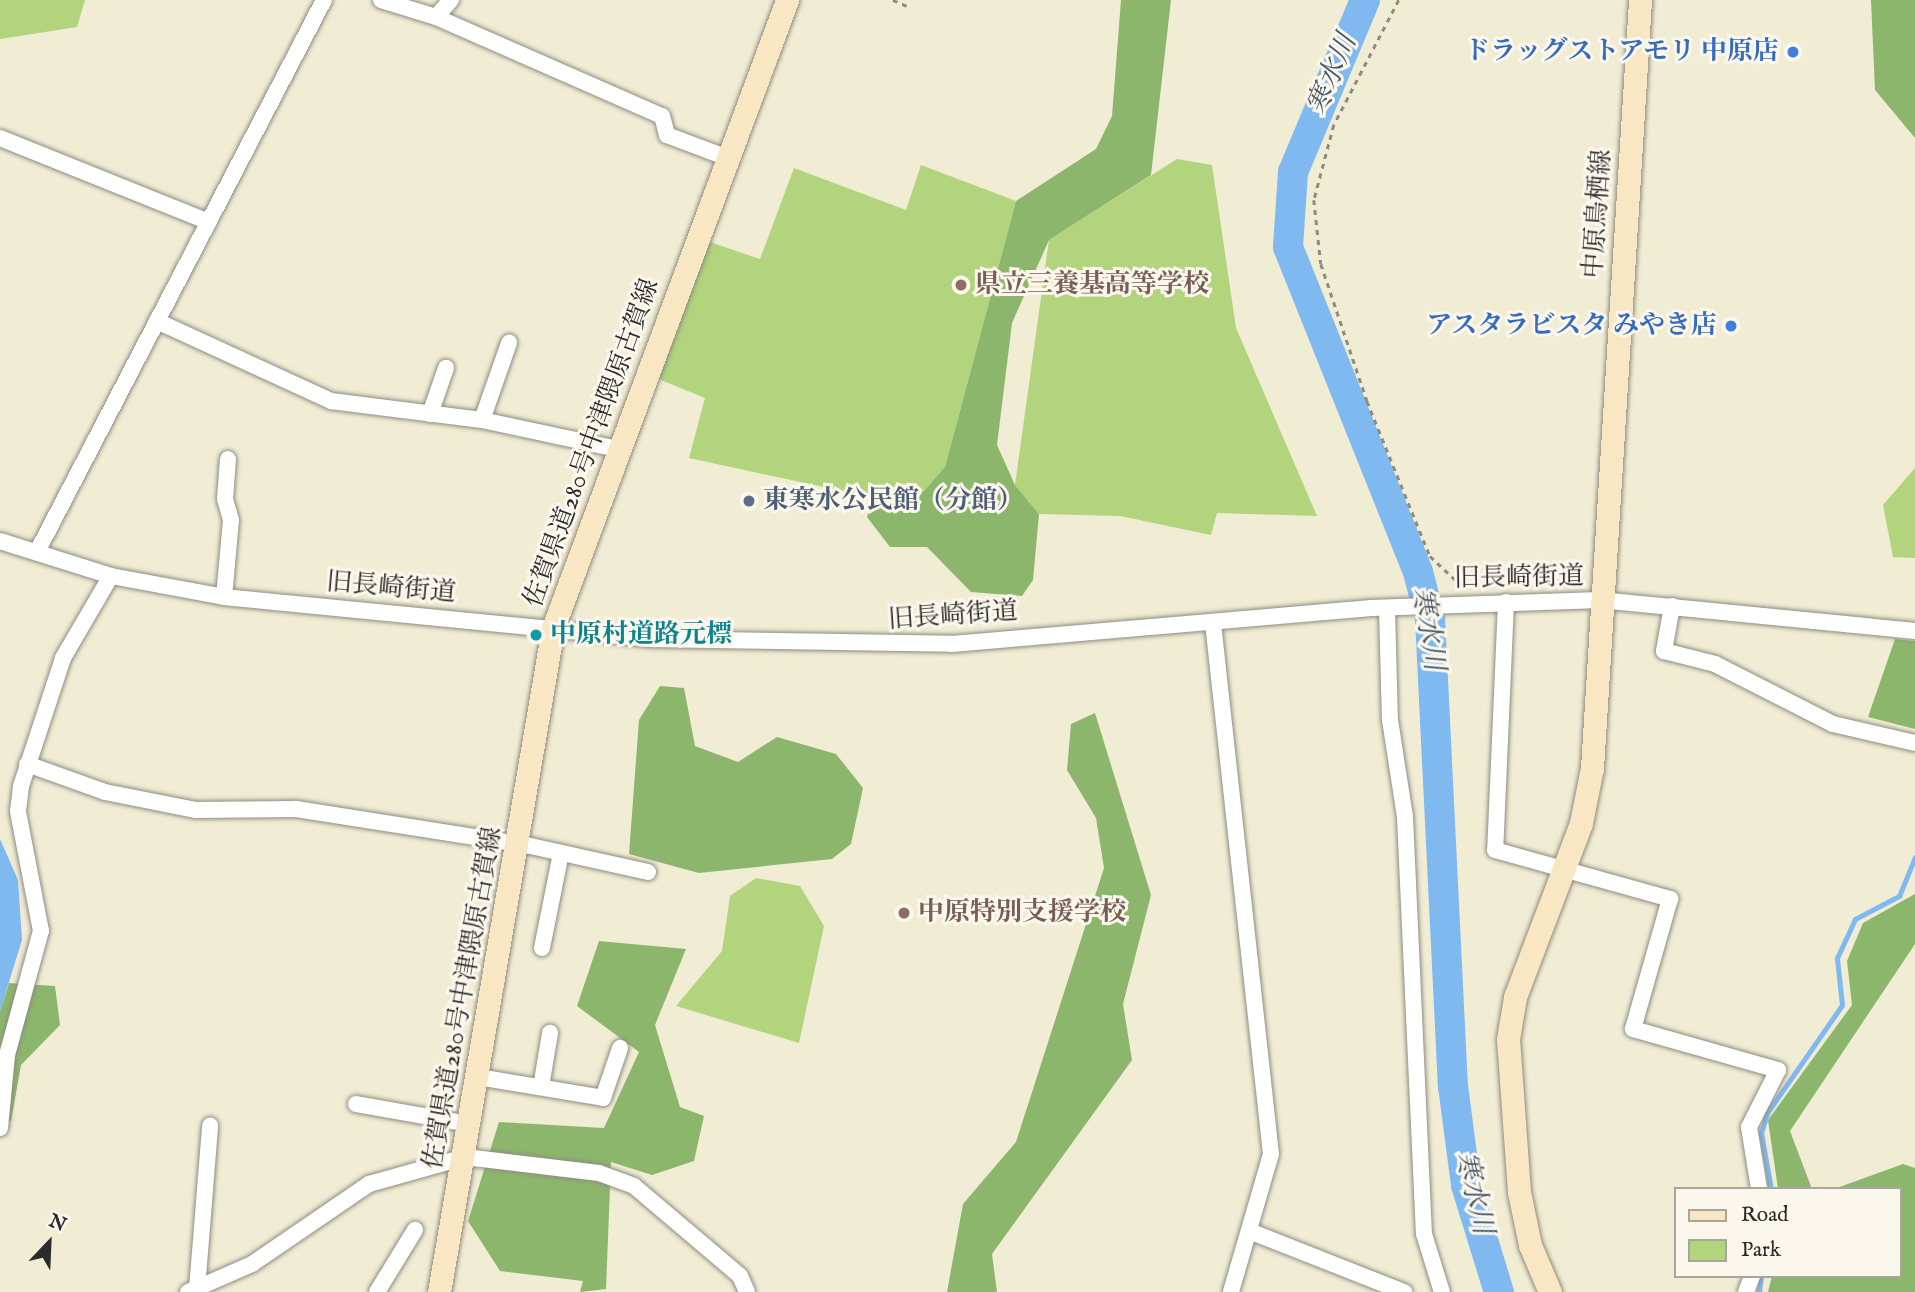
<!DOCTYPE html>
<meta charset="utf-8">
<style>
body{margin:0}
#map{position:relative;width:1915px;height:1292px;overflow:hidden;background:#f1ecd4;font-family:"IM FELL English","Noto Serif JP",serif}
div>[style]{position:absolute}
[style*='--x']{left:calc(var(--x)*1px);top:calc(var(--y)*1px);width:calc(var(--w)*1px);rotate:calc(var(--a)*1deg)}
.green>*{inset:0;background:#b1d47d}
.forest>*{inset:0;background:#8cb66c}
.water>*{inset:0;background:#7fb9f0}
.stream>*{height:5px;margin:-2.5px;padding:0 2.5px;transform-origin:2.5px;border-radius:2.5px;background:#7fb9f0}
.river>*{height:30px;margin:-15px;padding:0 15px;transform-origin:15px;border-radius:15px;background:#7fb9f0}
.path>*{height:2.5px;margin-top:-1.25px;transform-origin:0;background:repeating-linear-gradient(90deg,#8e8c80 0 5px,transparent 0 10px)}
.roads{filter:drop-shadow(0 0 2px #8e8c80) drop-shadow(0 0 2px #8e8c80)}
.street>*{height:16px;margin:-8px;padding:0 8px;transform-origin:8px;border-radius:8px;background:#fff}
.secondary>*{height:23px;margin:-11.5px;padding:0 11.5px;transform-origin:11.5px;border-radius:11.5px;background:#f9e7c3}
.dots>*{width:19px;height:19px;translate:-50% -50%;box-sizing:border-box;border:4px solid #fbf7ec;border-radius:50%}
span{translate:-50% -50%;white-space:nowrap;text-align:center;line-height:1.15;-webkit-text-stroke:6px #fbf7ec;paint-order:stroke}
.shop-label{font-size:26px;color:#366cbe;font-weight:700}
.right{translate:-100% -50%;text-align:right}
.street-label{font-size:26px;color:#2b2b2b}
.education-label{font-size:26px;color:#785e54;font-weight:700}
.left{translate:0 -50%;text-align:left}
.service-label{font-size:26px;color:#4e5e75;font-weight:700}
.culture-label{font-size:26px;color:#0d838f;font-weight:700}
.water-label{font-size:28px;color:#445666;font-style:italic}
.legend{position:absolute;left:1674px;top:1187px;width:228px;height:91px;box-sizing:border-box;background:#fbf7ec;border:2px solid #a8a59f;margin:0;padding:9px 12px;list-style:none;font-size:21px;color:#2b2b2b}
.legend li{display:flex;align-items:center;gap:14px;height:35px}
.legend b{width:35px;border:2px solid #a8a59f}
.north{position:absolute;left:14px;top:1208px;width:70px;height:70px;-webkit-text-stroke:5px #fbf7ec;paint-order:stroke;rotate:23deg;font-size:19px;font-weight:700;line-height:28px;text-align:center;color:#2b2b2b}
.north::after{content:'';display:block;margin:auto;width:24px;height:32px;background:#2b2b2b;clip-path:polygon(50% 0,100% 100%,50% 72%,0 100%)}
</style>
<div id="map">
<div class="green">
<div style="clip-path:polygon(0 0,85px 0,77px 27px,0 39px)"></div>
<div style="clip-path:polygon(1177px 159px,1212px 165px,1236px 328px,1317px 516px,1217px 513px,1211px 535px,1120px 516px,1039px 514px,1015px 485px,1049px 240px)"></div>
<div style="clip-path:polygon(921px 165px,1016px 201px,945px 467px,912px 506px,689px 458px,705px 398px,656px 378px,710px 242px,760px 259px,794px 168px,906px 210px)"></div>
<div style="clip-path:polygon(1915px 468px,1915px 558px,1893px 557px,1883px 505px)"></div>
<div style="clip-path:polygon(756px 878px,800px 886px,824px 926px,799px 1043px,676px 1006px,722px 951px,730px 896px)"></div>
</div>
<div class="forest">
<div style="clip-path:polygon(1121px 0,1171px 0,1151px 175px,1049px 240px,1012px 323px,997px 445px,1015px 485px,1039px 514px,1033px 580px,1022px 596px,971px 592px,927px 547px,890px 547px,867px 517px,874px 497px,912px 505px,945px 467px,1016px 201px,1096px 149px,1112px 116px)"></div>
<div style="clip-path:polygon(1871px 0,1915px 0,1915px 138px,1875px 90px)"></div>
<div style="clip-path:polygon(1895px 639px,1915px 641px,1915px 729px,1868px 717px)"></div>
<div style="clip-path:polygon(660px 686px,684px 688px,695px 746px,738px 762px,777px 737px,836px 754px,863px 788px,851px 844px,832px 859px,699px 873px,629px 854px,639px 720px)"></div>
<div style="clip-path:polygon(1095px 713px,1151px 895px,1123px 1004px,1132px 1060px,992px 1254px,997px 1292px,947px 1292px,963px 1204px,1016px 1142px,1104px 868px,1096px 818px,1067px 770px,1071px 724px)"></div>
<div style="clip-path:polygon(1915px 894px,1915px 944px,1790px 1131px,1812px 1189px,1778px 1189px,1768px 1120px,1852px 1005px,1847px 961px,1863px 923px)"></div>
<div style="clip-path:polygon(599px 941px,686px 949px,655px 1025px,680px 1107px,704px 1116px,694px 1161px,652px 1175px,611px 1162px,606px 1289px,580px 1292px,583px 1281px,500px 1271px,468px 1221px,499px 1122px,604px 1128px,639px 1052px,577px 1006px)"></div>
<div style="clip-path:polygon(9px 983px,55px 986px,60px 1025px,21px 1065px,11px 1121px,0 1123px,0 1011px)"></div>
<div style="clip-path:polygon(1903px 1164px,1915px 1168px,1915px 1292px,1768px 1292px,1772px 1276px,1899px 1276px,1899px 1189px,1834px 1189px)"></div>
</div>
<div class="water">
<div style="clip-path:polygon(0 839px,18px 880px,22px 940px,0 1011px)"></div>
</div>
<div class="stream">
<div style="--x:1771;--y:1189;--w:57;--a:-100.1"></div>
<div style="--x:1761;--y:1133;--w:21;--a:-73"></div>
<div style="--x:1767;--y:1113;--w:131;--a:-55.2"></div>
<div style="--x:1842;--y:1005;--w:47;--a:-96.1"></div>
<div style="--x:1837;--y:958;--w:43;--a:-65.2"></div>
<div style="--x:1855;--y:919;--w:50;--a:-27.6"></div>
<div style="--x:1899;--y:896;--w:42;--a:-67.7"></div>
<div style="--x:1759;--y:1292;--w:16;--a:-83"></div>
</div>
<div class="river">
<div style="--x:1365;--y:0;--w:186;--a:112.7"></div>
<div style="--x:1293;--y:172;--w:75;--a:93.8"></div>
<div style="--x:1288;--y:247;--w:350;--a:68.2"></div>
<div style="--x:1418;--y:572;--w:48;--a:75.4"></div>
<div style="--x:1430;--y:618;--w:469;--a:87.2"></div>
<div style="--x:1453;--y:1086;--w:100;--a:82.5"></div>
<div style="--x:1466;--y:1185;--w:112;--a:72.9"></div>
</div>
<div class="path">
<div style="--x:893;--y:0;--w:15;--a:23"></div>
<div style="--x:1399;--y:0;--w:141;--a:117.5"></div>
<div style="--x:1334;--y:125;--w:78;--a:104.9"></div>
<div style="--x:1314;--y:200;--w:64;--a:83.8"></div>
<div style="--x:1321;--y:264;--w:145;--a:71.4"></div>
<div style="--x:1367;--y:401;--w:167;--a:67.9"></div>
<div style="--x:1430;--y:556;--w:47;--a:43.3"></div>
</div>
<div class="roads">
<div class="street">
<div style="--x:381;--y:0;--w:58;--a:17.2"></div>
<div style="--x:436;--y:17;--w:23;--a:-49"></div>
<div style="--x:436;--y:17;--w:247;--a:23.7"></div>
<div style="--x:662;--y:116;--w:20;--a:75"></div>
<div style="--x:667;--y:135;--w:65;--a:20.7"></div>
<div style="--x:0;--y:138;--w:225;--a:21.9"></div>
<div style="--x:157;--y:321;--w:192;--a:24.7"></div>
<div style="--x:331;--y:401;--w:152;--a:7.2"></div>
<div style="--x:482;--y:420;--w:138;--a:12.1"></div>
<div style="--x:430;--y:414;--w:49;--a:-70.8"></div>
<div style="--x:482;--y:420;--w:82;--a:-70.7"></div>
<div style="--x:0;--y:541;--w:116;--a:17.5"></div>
<div style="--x:111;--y:576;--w:115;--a:10.5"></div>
<div style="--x:224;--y:597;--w:428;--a:5.6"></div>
<div style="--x:650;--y:639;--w:302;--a:0.9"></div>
<div style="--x:952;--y:644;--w:421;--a:-4.9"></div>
<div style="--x:1371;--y:608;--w:229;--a:-2"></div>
<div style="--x:1600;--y:600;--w:317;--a:5.6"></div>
<div style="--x:38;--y:550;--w:620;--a:-62.53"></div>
<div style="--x:224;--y:597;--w:77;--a:-84.8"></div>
<div style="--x:231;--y:520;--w:22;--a:-106"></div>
<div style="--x:225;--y:499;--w:40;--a:-85.7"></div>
<div style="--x:1506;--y:602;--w:248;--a:92.5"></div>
<div style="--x:1495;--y:850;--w:182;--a:15.6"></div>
<div style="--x:1670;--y:899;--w:135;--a:105.9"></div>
<div style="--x:1633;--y:1029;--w:151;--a:15.8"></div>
<div style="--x:1778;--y:1070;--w:64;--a:117"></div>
<div style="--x:1749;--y:1127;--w:63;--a:80.8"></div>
<div style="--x:1672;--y:606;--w:46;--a:100.1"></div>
<div style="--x:1664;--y:651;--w:53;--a:14.3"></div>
<div style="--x:1715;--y:664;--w:132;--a:27"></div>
<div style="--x:1833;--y:724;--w:84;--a:13"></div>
<div style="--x:1387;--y:609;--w:111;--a:88.5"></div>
<div style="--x:1390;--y:720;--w:98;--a:81.2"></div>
<div style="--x:1405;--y:817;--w:417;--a:87.4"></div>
<div style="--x:1424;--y:1234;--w:61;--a:72.8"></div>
<div style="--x:1213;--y:623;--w:534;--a:83.77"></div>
<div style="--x:1271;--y:1154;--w:144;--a:106.2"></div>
<div style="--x:27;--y:764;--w:83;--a:19.7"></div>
<div style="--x:105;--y:792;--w:93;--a:11.2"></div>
<div style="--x:196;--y:810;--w:100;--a:-0.6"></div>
<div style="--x:296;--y:809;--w:233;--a:8.9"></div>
<div style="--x:526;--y:845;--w:125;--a:12.5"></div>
<div style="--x:542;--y:948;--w:97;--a:-78.7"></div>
<div style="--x:478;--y:1077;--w:127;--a:9.5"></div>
<div style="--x:603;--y:1098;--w:53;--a:-71.2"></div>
<div style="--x:541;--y:1087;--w:55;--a:-80.5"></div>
<div style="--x:356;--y:1104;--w:116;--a:10"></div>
<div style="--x:0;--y:1128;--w:73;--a:-84.5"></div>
<div style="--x:7;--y:1055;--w:129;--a:-74.7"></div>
<div style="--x:41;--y:931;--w:122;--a:-100.9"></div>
<div style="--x:18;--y:811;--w:25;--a:-83"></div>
<div style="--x:21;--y:786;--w:135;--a:-71.8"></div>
<div style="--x:63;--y:658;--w:95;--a:-59.7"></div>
<div style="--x:1249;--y:1231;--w:167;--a:21.5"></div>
<div style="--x:197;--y:1289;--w:164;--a:-85.4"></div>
<div style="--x:188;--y:1292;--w:70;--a:-23.6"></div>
<div style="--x:252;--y:1264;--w:142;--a:-34.4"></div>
<div style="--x:369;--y:1184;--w:100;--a:-15.7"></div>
<div style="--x:465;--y:1157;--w:135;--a:6.8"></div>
<div style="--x:599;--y:1173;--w:37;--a:20"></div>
<div style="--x:634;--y:1186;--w:139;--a:40.3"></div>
<div style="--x:740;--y:1276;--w:17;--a:66"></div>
<div style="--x:377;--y:1292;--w:73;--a:-58.5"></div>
<div style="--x:1746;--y:1292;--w:17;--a:-69"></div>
</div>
<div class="secondary">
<div style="--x:439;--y:1292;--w:674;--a:-80.26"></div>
<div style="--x:553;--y:628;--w:670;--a:-69.56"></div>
<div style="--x:1550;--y:1292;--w:51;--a:-113.1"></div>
<div style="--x:1530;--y:1245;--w:54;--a:-101.7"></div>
<div style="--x:1519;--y:1192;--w:153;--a:-94.1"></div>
<div style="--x:1508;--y:1039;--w:43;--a:-80.5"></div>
<div style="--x:1515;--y:997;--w:186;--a:-69.2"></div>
<div style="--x:1581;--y:823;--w:56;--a:-78.7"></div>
<div style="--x:1592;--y:768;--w:769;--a:-86.42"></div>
</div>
</div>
<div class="dots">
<div style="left:1793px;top:52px;background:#3f7fe0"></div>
<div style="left:961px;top:285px;background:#8d6e63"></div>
<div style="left:1731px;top:326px;background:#3f7fe0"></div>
<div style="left:749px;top:501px;background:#5c6f8a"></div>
<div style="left:536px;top:635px;background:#0f9aa8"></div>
<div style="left:904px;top:913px;background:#8d6e63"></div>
</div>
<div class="shop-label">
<span class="right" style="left:1779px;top:52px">ドラッグストアモリ 中原店</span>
<span class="right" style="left:1717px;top:326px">アスタラビスタ みやき店</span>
</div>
<div class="street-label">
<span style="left:1598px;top:214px;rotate:-86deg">中原鳥栖線</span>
<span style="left:592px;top:443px;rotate:-70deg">佐賀県道280号中津隈原古賀線</span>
<span style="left:1519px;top:578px;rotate:-1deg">旧長崎街道</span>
<span style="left:391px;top:588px;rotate:5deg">旧長崎街道</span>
<span style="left:953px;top:616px;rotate:-4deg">旧長崎街道</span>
<span style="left:463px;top:998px;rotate:-80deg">佐賀県道280号中津隈原古賀線</span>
</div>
<div class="education-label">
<span class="left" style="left:975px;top:285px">県立三養基高等学校</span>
<span class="left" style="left:918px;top:913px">中原特別支援学校</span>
</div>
<div class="service-label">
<span class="left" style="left:763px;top:501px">東寒水公民館（分館）</span>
</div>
<div class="culture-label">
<span class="left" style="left:550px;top:635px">中原村道路元標</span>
</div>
<div class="water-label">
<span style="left:1333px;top:75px;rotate:-67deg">寒水川</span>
<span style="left:1427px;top:629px;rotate:81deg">寒水川</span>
<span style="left:1473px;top:1193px;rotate:77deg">寒水川</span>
</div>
<ul class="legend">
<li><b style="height:9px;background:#f9e7c3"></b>Road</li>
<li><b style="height:19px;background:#b1d47d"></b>Park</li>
</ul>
<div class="north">N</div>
</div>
